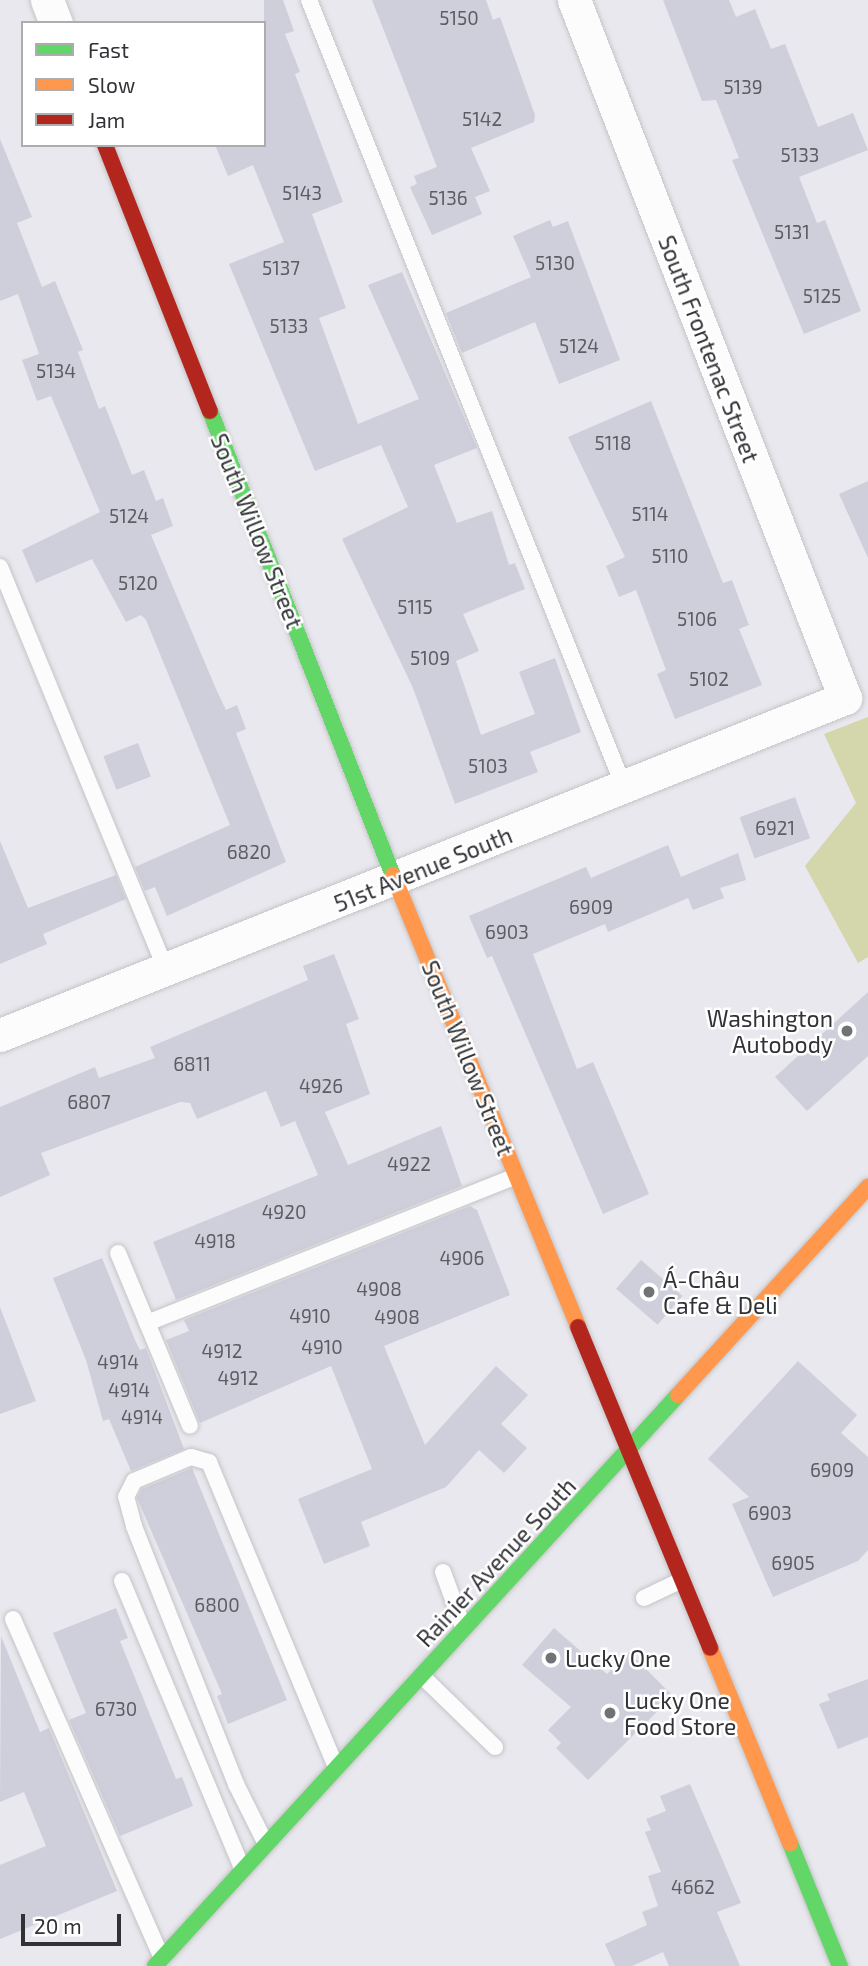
<!DOCTYPE html>
<meta charset="utf-8">
<style>
body{margin:0}
#map{position:relative;width:868px;height:1966px;overflow:hidden;background:#e8e8ee;font-family:"Exo 2",sans-serif}
div>[style]{position:absolute}
[style*='--x']{left:calc(var(--x)*1px);top:calc(var(--y)*1px);width:calc(var(--w)*1px);rotate:calc(var(--a)*1deg)}
.green>*{inset:0;background:#d4d6ab}
.building>*{inset:0;background:#cecfdb;transform-origin:0 0}
.roads{filter:drop-shadow(0 0 2px #c4c4c8) drop-shadow(0 0 2px #c4c4c8)}
.lane>*{height:16px;margin:-8px;padding:0 8px;transform-origin:8px;border-radius:8px;background:#fcfcfc}
.street>*{height:33px;margin:-16.5px;padding:0 16.5px;transform-origin:16.5px;border-radius:16.5px;background:#fcfcfc}
.fast>*{height:16px;margin:-8px;padding:0 8px;transform-origin:8px;border-radius:8px;background:#63d668}
.slow>*{height:16px;margin:-8px;padding:0 8px;transform-origin:8px;border-radius:8px;background:#ff974d}
.jam>*{height:16px;margin:-8px;padding:0 8px;transform-origin:8px;border-radius:8px;background:#b3261e}
.dots>*{width:19px;height:19px;translate:-50% -50%;box-sizing:border-box;border:4px solid #fff;border-radius:50%}
span{translate:-50% -50%;white-space:nowrap;text-align:center;line-height:1.15;-webkit-text-stroke:5px #fff;paint-order:stroke}
.number-label{font-size:19px;color:#5c5d63}
.number-label span{-webkit-text-stroke-width:0}
.street-label{font-size:23px;color:#313236}
.poi-label{font-size:23px;color:#313236}
.right{translate:-100% -50%;text-align:right}
.left{translate:0 -50%;text-align:left}
.legend{position:absolute;left:21px;top:21px;width:245px;height:126px;box-sizing:border-box;background:#fff;border:2px solid #adadaf;margin:0;padding:9px 12px;list-style:none;font-size:21px;color:#313236}
.legend li{display:flex;align-items:center;gap:14px;height:35px}
.legend b{width:35px;border:2px solid #adadaf}
.scale{position:absolute;left:21px;top:1914px;width:100px;height:32px;box-sizing:border-box;border:4px solid #313236;border-top:0;padding-left:9px;font-size:21px;line-height:24px;white-space:nowrap;color:#313236;-webkit-text-stroke:5px #fff;paint-order:stroke}
</style>
<div id="map">
<div class="green">
<div style="clip-path:polygon(868px 717px,868px 957px,858px 963px,805px 866px,856px 803px,824px 734px)"></div>
</div>
<div class="building">
<div style="clip-path:polygon(264px 0,283px 0,294px 31px,285px 34px,300px 72px,295px 74px,343px 202px,312px 214px,346px 308px,319px 318px,358px 424px,419px 399px,368px 285px,402px 272px,477px 448px,434px 465px,457px 523px,492px 511px,509px 565px,515px 563px,525px 589px,463px 614px,479px 651px,456px 661px,481px 735px,535px 714px,519px 672px,555px 658px,581px 732px,530px 752px,538px 772px,455px 804px,413px 688px,342px 539px,408px 507px,381px 445px,315px 471px,229px 264px,284px 242px,253px 165px,228px 176px,215px 145px,264px 145px)"></div>
<div style="clip-path:polygon(372px 0,486px 0,493px 20px,500px 17px,535px 115px,534px 122px,471px 148px,490px 191px,475px 197px,482px 214px,432px 235px,410px 187px,417px 184px,414px 176px,437px 167px)"></div>
<div style="clip-path:polygon(663px 0,729px 0,736px 17px,755px 9px,771px 49px,785px 44px,818px 127px,853px 113px,868px 150px,799px 177px,817px 223px,825px 220px,861px 311px,804px 334px,732px 160px,739px 158px,716px 100px,702px 101px)"></div>
<div style="clip-path:polygon(0 139px,32px 217px,17px 223px,42px 287px,55px 281px,83px 350px,78px 352px,99px 409px,105px 406px,132px 475px,144px 470px,156px 501px,163px 498px,173px 526px,151px 535px,216px 689px,226px 710px,237px 705px,246px 729px,236px 733px,286px 862px,167px 916px,155px 887px,145px 891px,135px 867px,230px 825px,146px 620px,141px 615px,126px 622px,92px 559px,36px 583px,22px 550px,100px 512px,51px 396px,37px 401px,22px 360px,39px 354px,18px 294px,0 301px)"></div>
<div style="clip-path:polygon(550px 220px,553px 227px,568px 221px,620px 360px,559px 384px,535px 322px,462px 353px,446px 313px,531px 277px,513px 236px)"></div>
<div style="clip-path:polygon(651px 401px,723px 583px,732px 580px,749px 625px,739px 629px,762px 685px,675px 719px,657px 674px,666px 670px,636px 590px,619px 597px,606px 566px,625px 557px,568px 437px)"></div>
<div style="clip-path:polygon(868px 481px,868px 558px,839px 494px)"></div>
<div style="left:138px;top:743px;width:36px;height:37px;rotate:69deg"></div>
<div style="left:795px;top:797px;width:44px;height:59px;rotate:70deg"></div>
<div style="clip-path:polygon(0 841px,28px 908px,116px 875px,126px 899px,43px 934px,47px 944px,0 964px)"></div>
<div style="clip-path:polygon(668px 845px,681px 877px,738px 853px,746px 880px,720px 888px,724px 898px,693px 910px,688px 898px,608px 932px,605px 924px,533px 954px,577px 1069px,593px 1062px,649px 1194px,603px 1214px,492px 956px,487px 958px,469px 916px,586px 867px,591px 878px)"></div>
<div style="clip-path:polygon(334px 954px,359px 1019px,346px 1024px,370px 1094px,325px 1112px,348px 1165px,441px 1126px,462px 1186px,176px 1300px,153px 1242px,318px 1175px,295px 1121px,281px 1127px,266px 1091px,197px 1119px,190px 1103px,180px 1102px,41px 1153px,50px 1175px,0 1197px,0 1107px,95px 1067px,99px 1078px,155px 1058px,150px 1047px,308px 980px,303px 966px)"></div>
<div style="clip-path:polygon(868px 992px,868px 1056px,807px 1111px,775px 1077px)"></div>
<div style="clip-path:polygon(470px 1206px,477px 1210px,510px 1295px,384px 1346px,425px 1445px,496px 1366px,528px 1395px,501px 1424px,527px 1448px,504px 1473px,479px 1450px,446px 1487px,361px 1522px,370px 1546px,324px 1564px,298px 1499px,372px 1469px,331px 1366px,200px 1423px,166px 1340px,189px 1331px,184px 1320px)"></div>
<div style="clip-path:polygon(102px 1258px,135px 1340px,140px 1350px,146px 1348px,184px 1449px,131px 1471px,109px 1419px,103px 1421px,86px 1360px,53px 1278px)"></div>
<div style="left:641px;top:1260px;width:55px;height:38px;rotate:41deg"></div>
<div style="clip-path:polygon(0 1307px,36px 1401px,0 1414px)"></div>
<div style="clip-path:polygon(798px 1361px,857px 1415px,841px 1433px,868px 1457px,868px 1550px,858px 1561px,773px 1597px,732px 1504px,749px 1497px,708px 1459px)"></div>
<div style="clip-path:polygon(192px 1468px,287px 1700px,228px 1724px,217px 1696px,222px 1694px,137px 1498px,142px 1489px)"></div>
<div style="clip-path:polygon(116px 1608px,128px 1638px,120px 1641px,176px 1779px,182px 1777px,193px 1806px,120px 1836px,69px 1720px,86px 1713px,53px 1633px)"></div>
<div style="clip-path:polygon(554px 1628px,607px 1674px,629px 1652px,673px 1696px,588px 1780px,556px 1748px,561px 1743px,548px 1730px,571px 1707px,522px 1665px)"></div>
<div style="clip-path:polygon(1px 1636px,40px 1732px,49px 1728px,117px 1891px,0 1939px,0 1865px,46px 1846px,24px 1792px,0 1802px)"></div>
<div style="clip-path:polygon(868px 1679px,868px 1737px,838px 1749px,819px 1704px,830px 1700px,827px 1694px)"></div>
<div style="clip-path:polygon(690px 1784px,741px 1903px,717px 1912px,740px 1966px,669px 1966px,663px 1952px,632px 1966px,615px 1966px,605px 1944px,647px 1925px,642px 1912px,658px 1906px,648px 1876px,661px 1872px,645px 1832px,651px 1830px,646px 1819px,666px 1811px,660px 1796px)"></div>
</div>
<div class="roads">
<div class="lane">
<div style="--x:309;--y:0;--w:848;--a:68.19"></div>
<div style="--x:0;--y:567;--w:435;--a:67.6"></div>
<div style="--x:118;--y:1253;--w:187;--a:67.4"></div>
<div style="--x:147;--y:1323;--w:397;--a:-21.7"></div>
<div style="--x:443;--y:1572;--w:59;--a:70"></div>
<div style="--x:122;--y:1581;--w:311;--a:67.3"></div>
<div style="--x:644;--y:1598;--w:42;--a:-25.3"></div>
<div style="--x:13;--y:1619;--w:371;--a:66.3"></div>
<div style="--x:422;--y:1676;--w:102;--a:44.2"></div>
<div style="--x:266;--y:1844;--w:67;--a:-116.6"></div>
<div style="--x:236;--y:1784;--w:277;--a:-111.6"></div>
<div style="--x:134;--y:1526;--w:30;--a:-105"></div>
<div style="--x:126;--y:1497;--w:18;--a:-63"></div>
<div style="--x:134;--y:1481;--w:62;--a:-22.8"></div>
<div style="--x:191;--y:1457;--w:19;--a:16"></div>
<div style="--x:209;--y:1462;--w:330;--a:67.4"></div>
</div>
<div class="street">
<div style="--x:47;--y:0;--w:25;--a:69"></div>
<div style="--x:0;--y:1035;--w:910;--a:-21.74"></div>
<div style="--x:845;--y:698;--w:749;--a:-111.22"></div>
</div>
<div class="fast">
<div style="--x:210;--y:411;--w:499;--a:68.5"></div>
<div style="--x:790;--y:1843;--w:133;--a:67.9"></div>
<div style="--x:155;--y:1966;--w:774;--a:-47.51"></div>
</div>
<div class="slow">
<div style="--x:393;--y:875;--w:488;--a:67.7"></div>
<div style="--x:678;--y:1395;--w:282;--a:-47.6"></div>
<div style="--x:710;--y:1648;--w:211;--a:67.7"></div>
</div>
<div class="jam">
<div style="--x:105;--y:145;--w:286;--a:68.5"></div>
<div style="--x:578;--y:1327;--w:347;--a:67.6"></div>
</div>
</div>
<div class="dots">
<div style="left:847px;top:1031px;background:#717276"></div>
<div style="left:649px;top:1292px;background:#717276"></div>
<div style="left:551px;top:1658px;background:#717276"></div>
<div style="left:610px;top:1713px;background:#717276"></div>
</div>
<div class="number-label">
<span style="left:459px;top:18px">5150</span>
<span style="left:743px;top:87px">5139</span>
<span style="left:482px;top:119px">5142</span>
<span style="left:800px;top:155px">5133</span>
<span style="left:302px;top:193px">5143</span>
<span style="left:448px;top:198px">5136</span>
<span style="left:792px;top:232px">5131</span>
<span style="left:555px;top:263px">5130</span>
<span style="left:281px;top:268px">5137</span>
<span style="left:822px;top:296px">5125</span>
<span style="left:289px;top:326px">5133</span>
<span style="left:579px;top:346px">5124</span>
<span style="left:56px;top:371px">5134</span>
<span style="left:613px;top:443px">5118</span>
<span style="left:650px;top:514px">5114</span>
<span style="left:129px;top:516px">5124</span>
<span style="left:670px;top:556px">5110</span>
<span style="left:138px;top:583px">5120</span>
<span style="left:415px;top:607px">5115</span>
<span style="left:697px;top:619px">5106</span>
<span style="left:430px;top:658px">5109</span>
<span style="left:709px;top:679px">5102</span>
<span style="left:488px;top:766px">5103</span>
<span style="left:775px;top:828px">6921</span>
<span style="left:249px;top:852px">6820</span>
<span style="left:591px;top:907px">6909</span>
<span style="left:507px;top:932px">6903</span>
<span style="left:192px;top:1064px">6811</span>
<span style="left:321px;top:1086px">4926</span>
<span style="left:89px;top:1102px">6807</span>
<span style="left:409px;top:1164px">4922</span>
<span style="left:284px;top:1212px">4920</span>
<span style="left:215px;top:1241px">4918</span>
<span style="left:462px;top:1258px">4906</span>
<span style="left:379px;top:1289px">4908</span>
<span style="left:310px;top:1316px">4910</span>
<span style="left:397px;top:1317px">4908</span>
<span style="left:322px;top:1347px">4910</span>
<span style="left:222px;top:1351px">4912</span>
<span style="left:118px;top:1362px">4914</span>
<span style="left:238px;top:1378px">4912</span>
<span style="left:129px;top:1390px">4914</span>
<span style="left:142px;top:1417px">4914</span>
<span style="left:832px;top:1470px">6909</span>
<span style="left:770px;top:1513px">6903</span>
<span style="left:793px;top:1563px">6905</span>
<span style="left:217px;top:1605px">6800</span>
<span style="left:116px;top:1709px">6730</span>
<span style="left:693px;top:1887px">4662</span>
</div>
<div class="street-label">
<span style="left:709px;top:349px;rotate:69deg">South Frontenac Street</span>
<span style="left:257px;top:531px;rotate:68deg">South Willow Street</span>
<span style="left:423px;top:869px;rotate:-22deg">51st Avenue South</span>
<span style="left:468px;top:1058px;rotate:68deg">South Willow Street</span>
<span style="left:496px;top:1562px;rotate:-47deg">Rainier Avenue South</span>
</div>
<div class="poi-label">
<span class="right" style="left:833px;top:1031px">Washington<br>Autobody</span>
<span class="left" style="left:663px;top:1292px">Á-Châu<br>Cafe &amp; Deli</span>
<span class="left" style="left:565px;top:1658px">Lucky One</span>
<span class="left" style="left:624px;top:1713px">Lucky One<br>Food Store</span>
</div>
<ul class="legend">
<li><b style="height:9px;background:#63d668"></b>Fast</li>
<li><b style="height:9px;background:#ff974d"></b>Slow</li>
<li><b style="height:9px;background:#b3261e"></b>Jam</li>
</ul>
<div class="scale">20 m</div>
</div>
